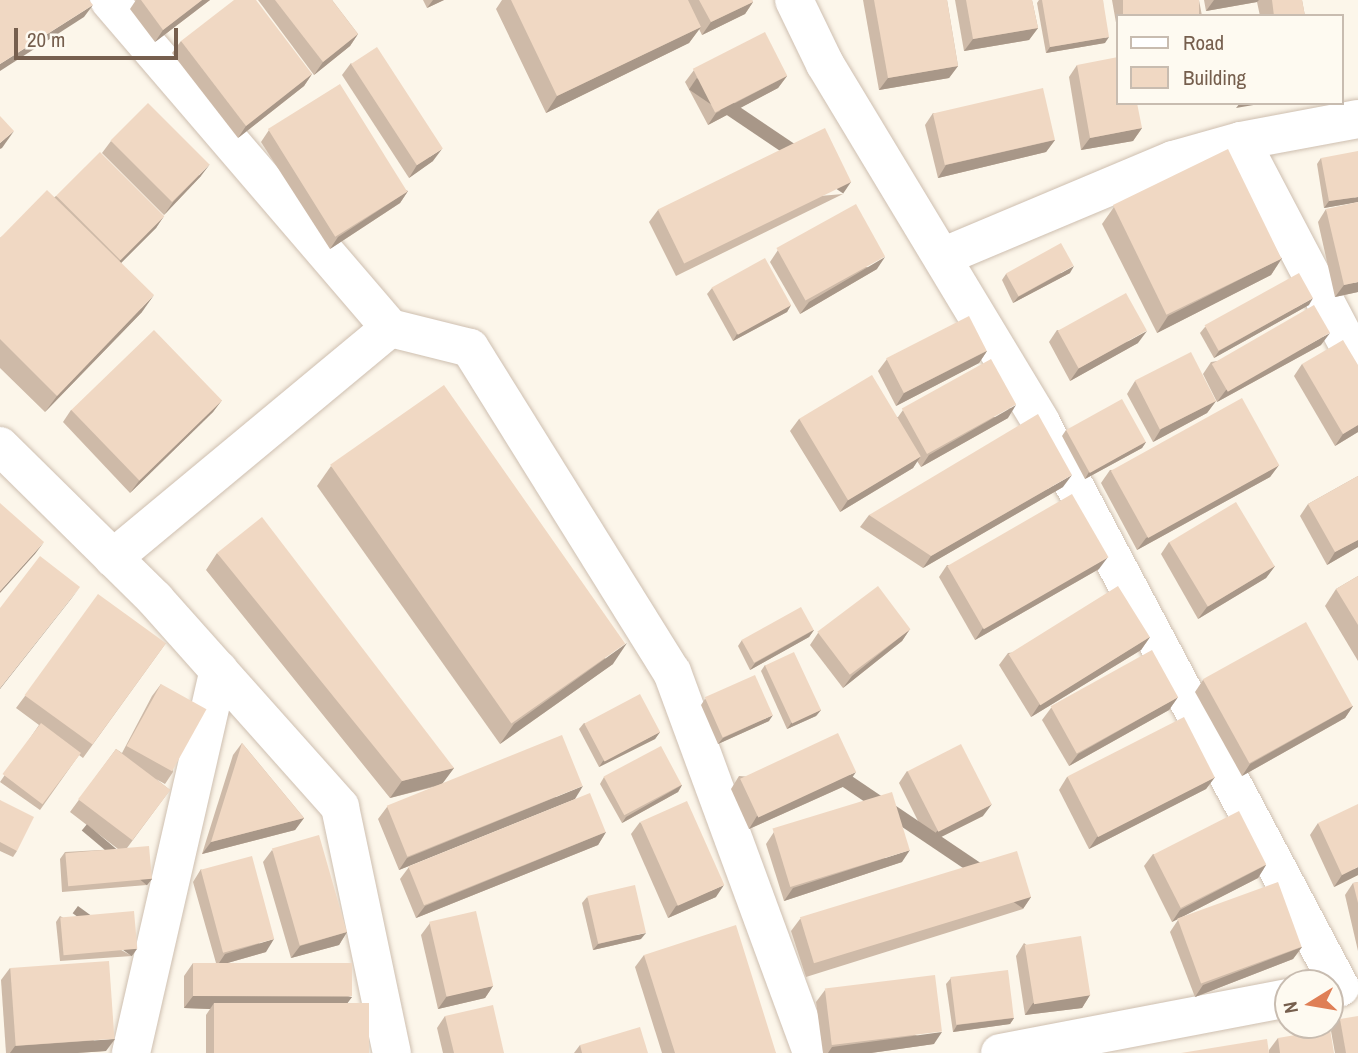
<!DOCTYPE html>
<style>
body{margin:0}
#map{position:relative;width:1358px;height:1053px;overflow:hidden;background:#fcf6ea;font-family:"Archivo Narrow",sans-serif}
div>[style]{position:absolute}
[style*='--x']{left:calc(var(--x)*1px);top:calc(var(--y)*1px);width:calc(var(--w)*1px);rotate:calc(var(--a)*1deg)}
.roads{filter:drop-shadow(0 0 2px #cebfb0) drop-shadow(0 0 2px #cebfb0)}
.minor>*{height:38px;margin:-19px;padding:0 19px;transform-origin:19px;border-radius:19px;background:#fff}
.wall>*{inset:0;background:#cebaa8}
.shaded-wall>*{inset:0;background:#a89788;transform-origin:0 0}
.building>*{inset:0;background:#f0d8c3;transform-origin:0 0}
span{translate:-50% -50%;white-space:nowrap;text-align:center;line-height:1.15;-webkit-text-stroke:6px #fefaf1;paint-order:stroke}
.legend{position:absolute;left:1116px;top:14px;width:228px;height:91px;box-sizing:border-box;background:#fefaf1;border:2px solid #c8bcb0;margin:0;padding:9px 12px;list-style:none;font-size:21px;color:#765f4e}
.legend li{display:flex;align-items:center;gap:14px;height:35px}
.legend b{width:35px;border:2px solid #c8bcb0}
.north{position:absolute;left:1274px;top:969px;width:70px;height:70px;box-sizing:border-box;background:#fefaf1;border:2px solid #c8bcb0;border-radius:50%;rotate:259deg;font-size:19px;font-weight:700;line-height:28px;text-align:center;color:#765f4e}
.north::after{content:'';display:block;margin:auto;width:24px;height:32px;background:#df7f56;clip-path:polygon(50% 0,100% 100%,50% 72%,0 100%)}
.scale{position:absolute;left:14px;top:28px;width:164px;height:32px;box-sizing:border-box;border:4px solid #765f4e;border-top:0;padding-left:9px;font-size:21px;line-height:24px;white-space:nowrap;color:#765f4e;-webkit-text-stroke:5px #fefaf1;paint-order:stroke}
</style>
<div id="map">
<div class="roads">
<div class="minor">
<div style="--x:109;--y:0;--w:432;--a:49.4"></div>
<div style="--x:794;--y:0;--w:71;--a:64.2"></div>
<div style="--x:825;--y:64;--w:417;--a:58.9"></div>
<div style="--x:1040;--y:421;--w:641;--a:62.07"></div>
<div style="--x:1358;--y:119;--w:119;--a:169.4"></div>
<div style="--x:1241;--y:141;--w:252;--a:62.3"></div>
<div style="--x:942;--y:257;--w:251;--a:-22.8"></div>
<div style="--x:1173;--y:160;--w:71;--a:-15.6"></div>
<div style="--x:0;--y:446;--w:218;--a:44.6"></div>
<div style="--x:155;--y:599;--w:278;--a:48.3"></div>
<div style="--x:340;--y:807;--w:251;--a:78.1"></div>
<div style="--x:113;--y:558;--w:360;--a:-39.7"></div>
<div style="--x:390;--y:328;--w:82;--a:14"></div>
<div style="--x:470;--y:348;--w:382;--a:58.1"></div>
<div style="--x:672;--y:672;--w:406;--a:69.8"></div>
<div style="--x:131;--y:1053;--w:393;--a:-77.1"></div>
<div style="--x:1000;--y:1053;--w:293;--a:-10.8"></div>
</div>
</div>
<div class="wall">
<div style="clip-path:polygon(136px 0,210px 0,155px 42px,130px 9px)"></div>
<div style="clip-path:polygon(258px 0,332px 0,358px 34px,350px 46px,314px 75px)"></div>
<div style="clip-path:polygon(423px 0,444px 0,427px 8px)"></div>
<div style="clip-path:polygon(502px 0,752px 0,753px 2px,745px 14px,702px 35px,699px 29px,689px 43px,546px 113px,496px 9px)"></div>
<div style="clip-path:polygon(863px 0,947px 0,958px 66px,949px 78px,879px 90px)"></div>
<div style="clip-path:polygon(955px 0,1032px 0,1038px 28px,1029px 40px,964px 51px)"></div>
<div style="clip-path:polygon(1039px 0,1103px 0,1105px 43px,1046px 53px,1037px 3px)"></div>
<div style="clip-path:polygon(1112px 0,1199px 0,1202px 16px,1118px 16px,1118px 34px)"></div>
<div style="clip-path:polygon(1204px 0,1302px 0,1305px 16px,1260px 16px,1257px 2px,1206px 11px)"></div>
<div style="clip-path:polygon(181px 41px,312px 74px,304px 86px,238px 138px,172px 53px)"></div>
<div style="clip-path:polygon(351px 63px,433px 161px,409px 178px,342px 75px)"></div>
<div style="clip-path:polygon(1077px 65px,1142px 128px,1133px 141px,1081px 150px,1069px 77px)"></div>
<div style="clip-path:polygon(694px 70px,787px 76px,778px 88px,708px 125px,685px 82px)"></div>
<div style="clip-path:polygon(933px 113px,1055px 140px,1046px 152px,938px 178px,925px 125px)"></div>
<div style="clip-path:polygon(269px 130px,408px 191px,400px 203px,330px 249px,261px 142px)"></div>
<div style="clip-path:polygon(111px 141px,201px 176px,164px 215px,102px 153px)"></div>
<div style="clip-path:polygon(1321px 158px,1358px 202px,1324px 208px,1317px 164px)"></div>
<div style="clip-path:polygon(843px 194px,676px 276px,649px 222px,658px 210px)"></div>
<div style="clip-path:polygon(56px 196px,164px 216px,156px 228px,121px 263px,142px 312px,45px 412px,0 368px,0 238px)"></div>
<div style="clip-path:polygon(1114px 207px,1282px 258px,1271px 275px,1157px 333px,1102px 224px)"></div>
<div style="clip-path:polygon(1326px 209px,1358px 292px,1335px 297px,1318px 222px)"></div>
<div style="clip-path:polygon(778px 250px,877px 269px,800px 314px,770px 262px)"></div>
<div style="clip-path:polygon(1070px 273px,1013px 303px,1002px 280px,1006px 274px)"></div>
<div style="clip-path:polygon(712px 288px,791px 305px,787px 312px,733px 341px,707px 294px)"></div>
<div style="clip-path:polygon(1309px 305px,1214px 358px,1200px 333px,1205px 327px)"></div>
<div style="clip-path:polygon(1057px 330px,1138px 343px,1070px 381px,1049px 342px)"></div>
<div style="clip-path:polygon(1321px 345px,1217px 402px,1203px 374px,1211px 362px)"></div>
<div style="clip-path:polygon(987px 351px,979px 363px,896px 406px,878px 371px,887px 359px)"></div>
<div style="clip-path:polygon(1302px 364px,1358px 365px,1358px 432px,1335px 446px,1294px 376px)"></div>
<div style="clip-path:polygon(1135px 381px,1216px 401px,1207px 413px,1153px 442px,1127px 394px)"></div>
<div style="clip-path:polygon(222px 400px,213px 412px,130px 493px,63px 422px,71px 410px)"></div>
<div style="clip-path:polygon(903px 410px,1008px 418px,921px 467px,917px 461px,913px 468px,840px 512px,790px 431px,799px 419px,898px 417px)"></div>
<div style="clip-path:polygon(1066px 430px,1146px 442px,1142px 448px,1085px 479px,1062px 436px)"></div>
<div style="clip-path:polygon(1279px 465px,1270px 477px,1137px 550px,1101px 483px,1110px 470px)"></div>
<div style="clip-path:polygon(331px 466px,613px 664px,500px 744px,317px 486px)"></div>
<div style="clip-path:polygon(1358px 476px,1358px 547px,1327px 565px,1300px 516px,1308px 504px)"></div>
<div style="clip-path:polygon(1063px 487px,923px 568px,860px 527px,869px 515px)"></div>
<div style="clip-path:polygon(1169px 542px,1275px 566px,1266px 578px,1198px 619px,1161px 554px)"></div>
<div style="clip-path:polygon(217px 553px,454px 768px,442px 784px,575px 799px,399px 870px,378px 819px,387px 807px,442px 785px,390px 798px,206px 570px)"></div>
<div style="clip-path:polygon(947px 565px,1099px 569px,975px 640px,939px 577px)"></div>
<div style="clip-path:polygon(1358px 576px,1358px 661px,1325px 606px,1336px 589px)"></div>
<div style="clip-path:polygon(910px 629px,902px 641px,843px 688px,810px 645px,818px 633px)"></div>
<div style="clip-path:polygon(814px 630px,809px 637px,750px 670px,738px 646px,742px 640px)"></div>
<div style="clip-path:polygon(1150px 637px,1141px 650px,1031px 717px,999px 665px,1008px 653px)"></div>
<div style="clip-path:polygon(166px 643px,83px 758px,79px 755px,40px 810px,0 782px,39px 725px,16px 708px,25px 696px)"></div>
<div style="clip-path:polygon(765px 665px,821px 710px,816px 716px,787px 729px,761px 671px)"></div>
<div style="clip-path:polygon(1203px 680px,1353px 706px,1345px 718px,1242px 776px,1195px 692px)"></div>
<div style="clip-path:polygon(161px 684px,173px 772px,165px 784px,156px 779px,170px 790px,127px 848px,152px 879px,147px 885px,62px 892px,60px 859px,65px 852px,118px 849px,70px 812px,116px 749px,122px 753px,152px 696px)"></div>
<div style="clip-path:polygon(1178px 697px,1169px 710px,1069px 766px,1042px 720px,1051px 708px)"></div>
<div style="clip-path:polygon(705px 699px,769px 721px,718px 744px,701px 705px)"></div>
<div style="clip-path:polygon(584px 723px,660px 732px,655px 739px,599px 767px,579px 729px)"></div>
<div style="clip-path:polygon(242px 743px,304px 818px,295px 830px,202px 854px,233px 755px)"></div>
<div style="clip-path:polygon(907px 771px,983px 816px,929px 843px,899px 783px)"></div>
<div style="clip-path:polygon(739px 776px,847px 785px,749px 829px,731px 789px)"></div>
<div style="clip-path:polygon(604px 777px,682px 785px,678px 792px,622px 823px,600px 784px)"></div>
<div style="clip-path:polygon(1067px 777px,1215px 777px,1206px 789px,1089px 849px,1059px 790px)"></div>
<div style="clip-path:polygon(0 800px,17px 851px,13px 857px,0 851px)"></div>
<div style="clip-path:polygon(640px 822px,716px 897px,668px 918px,631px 834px)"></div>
<div style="clip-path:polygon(1318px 823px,1358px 875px,1334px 887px,1310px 835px)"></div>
<div style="clip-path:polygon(606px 832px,598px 845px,416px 918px,400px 879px,409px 867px)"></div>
<div style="clip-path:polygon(774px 832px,902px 862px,784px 901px,766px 844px)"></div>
<div style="clip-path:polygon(272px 850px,347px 932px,339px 945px,291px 958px,263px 862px)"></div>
<div style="clip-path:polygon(1153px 854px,1266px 865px,1258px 878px,1172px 922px,1144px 866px)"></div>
<div style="clip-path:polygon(201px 869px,266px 952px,224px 964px,352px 997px,347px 1003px,369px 1053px,206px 1053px,206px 1015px,210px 1009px,184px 1008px,184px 976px,193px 963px,216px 963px,193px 882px)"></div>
<div style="clip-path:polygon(1358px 882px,1358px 951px,1345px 895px,1353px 883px)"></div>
<div style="clip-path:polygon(587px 897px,641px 939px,593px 950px,582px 903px)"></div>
<div style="clip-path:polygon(1031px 897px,1023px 909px,806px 977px,791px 931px,800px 919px)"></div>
<div style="clip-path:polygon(60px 916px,132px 956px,60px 961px,56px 922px)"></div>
<div style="clip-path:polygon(1178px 920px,1302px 947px,1293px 959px,1195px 997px,1170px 932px)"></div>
<div style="clip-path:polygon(430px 923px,493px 986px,485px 998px,438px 1009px,421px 935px)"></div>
<div style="clip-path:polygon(1024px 943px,1090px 995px,1082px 1008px,1025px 1015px,1016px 956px)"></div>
<div style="clip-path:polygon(644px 955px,776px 1053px,662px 1053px,635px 967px)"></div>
<div style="clip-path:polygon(10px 968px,106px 1051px,77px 1053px,6px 1053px,1px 980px)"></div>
<div style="clip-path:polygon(951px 978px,1014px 1018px,1010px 1024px,953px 1032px,946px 984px)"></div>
<div style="clip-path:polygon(825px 990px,934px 1044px,871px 1053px,823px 1053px,816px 1002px)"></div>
<div style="clip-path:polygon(445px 1016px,504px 1053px,443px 1053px,437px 1028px)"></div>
<div style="clip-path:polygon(1340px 1019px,1358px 1053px,1335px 1053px,1331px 1031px)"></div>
<div style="clip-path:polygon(1278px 1038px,1334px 1053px,1269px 1053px,1269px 1050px)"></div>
<div style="clip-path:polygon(580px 1045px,648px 1053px,574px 1053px)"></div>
</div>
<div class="shaded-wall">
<div style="clip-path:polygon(202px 0,210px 0,155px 42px,163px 30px)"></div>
<div style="clip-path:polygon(433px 0,444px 0,427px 8px)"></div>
<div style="clip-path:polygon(1214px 0,1259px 0,1257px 2px,1206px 11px)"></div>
<div style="clip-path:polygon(753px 2px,745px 14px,702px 35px,711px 22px)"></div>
<div style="clip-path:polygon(93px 5px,84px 17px,0 71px,0 64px)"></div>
<div style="clip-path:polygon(701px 27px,689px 43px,546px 113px,557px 96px)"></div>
<div style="clip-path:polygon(1038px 28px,1029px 40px,964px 51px,973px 39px)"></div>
<div style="clip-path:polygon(358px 34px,350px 46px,314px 75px,323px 62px)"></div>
<div style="clip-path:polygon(1109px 37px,1105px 43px,1046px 53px,1050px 47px)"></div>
<div style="clip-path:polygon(958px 66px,949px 78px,879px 90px,888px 78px)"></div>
<div style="clip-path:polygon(312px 74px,304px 86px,238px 138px,246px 126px)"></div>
<div style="clip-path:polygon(787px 76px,778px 88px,708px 125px,716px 113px)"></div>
<div style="clip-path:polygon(1240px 103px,1265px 103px,1236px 108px)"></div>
<div style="clip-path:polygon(1142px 128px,1133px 141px,1081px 150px,1090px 138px)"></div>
<div style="clip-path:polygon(14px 131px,2px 148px,0 149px,0 143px)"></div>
<div style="clip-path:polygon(1055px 140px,1046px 152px,938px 178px,946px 165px)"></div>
<div style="clip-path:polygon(442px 149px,433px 161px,409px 178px,417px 165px)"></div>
<div style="clip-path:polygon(210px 164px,201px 176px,164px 215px,173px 202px)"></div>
<div style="left:851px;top:182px;width:14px;height:186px;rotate:124deg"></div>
<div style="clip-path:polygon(408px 191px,400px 203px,330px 249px,338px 237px)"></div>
<div style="clip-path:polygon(1358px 197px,1358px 202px,1324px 208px,1329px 201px)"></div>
<div style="clip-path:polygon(164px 216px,156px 228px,112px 272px,121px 259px)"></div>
<div style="clip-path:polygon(885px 257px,877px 269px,800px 314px,809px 302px)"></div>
<div style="clip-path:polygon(1282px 258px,1271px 275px,1157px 333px,1168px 316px)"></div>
<div style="clip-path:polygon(1074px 266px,1070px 273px,1013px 303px,1018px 297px)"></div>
<div style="clip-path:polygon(1358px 282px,1358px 292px,1335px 297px,1344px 285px)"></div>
<div style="clip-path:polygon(154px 295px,142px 312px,45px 412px,57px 396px)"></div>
<div style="clip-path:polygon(1313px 298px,1309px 305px,1214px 358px,1219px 351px)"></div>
<div style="clip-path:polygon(791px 305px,787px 312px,733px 341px,737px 334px)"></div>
<div style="clip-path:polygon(1147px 331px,1138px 343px,1070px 381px,1079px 368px)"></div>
<div style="clip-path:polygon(1330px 333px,1321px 345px,1217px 402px,1226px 390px)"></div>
<div style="clip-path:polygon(987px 351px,979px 363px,896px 406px,904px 393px)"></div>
<div style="clip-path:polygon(222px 400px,213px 412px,130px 493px,139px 481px)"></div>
<div style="clip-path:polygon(1216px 401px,1207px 413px,1153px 442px,1161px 429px)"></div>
<div style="clip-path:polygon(1016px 405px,1008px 418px,921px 467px,929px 455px)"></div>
<div style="clip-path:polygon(1358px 425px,1358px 432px,1335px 446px,1343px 434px)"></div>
<div style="clip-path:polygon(1146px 442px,1142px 448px,1085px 479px,1089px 472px)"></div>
<div style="clip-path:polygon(921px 456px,913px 468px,840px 512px,848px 500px)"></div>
<div style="clip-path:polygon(1279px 465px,1270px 477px,1137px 550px,1146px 538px)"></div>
<div style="clip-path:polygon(1072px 475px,1063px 487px,923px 568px,931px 556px)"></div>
<div style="clip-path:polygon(1358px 540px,1358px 547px,1327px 565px,1335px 552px)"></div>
<div style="clip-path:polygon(44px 542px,35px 554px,0 593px,0 591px)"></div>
<div style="clip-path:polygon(1108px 557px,1099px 569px,975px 640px,983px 628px)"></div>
<div style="clip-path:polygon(1275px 566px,1266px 578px,1198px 619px,1207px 607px)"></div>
<div style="clip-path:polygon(80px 587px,71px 599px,0 689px,0 688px)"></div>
<div style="clip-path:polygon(910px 629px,902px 641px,843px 688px,852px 676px)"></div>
<div style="clip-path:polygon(814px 630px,809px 637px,750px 670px,755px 663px)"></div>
<div style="clip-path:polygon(1150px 637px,1141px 650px,1031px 717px,1039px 705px)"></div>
<div style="clip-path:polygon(627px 643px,613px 664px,500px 744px,514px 724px)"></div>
<div style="clip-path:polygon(1178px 697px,1169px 710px,1069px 766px,1078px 754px)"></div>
<div style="clip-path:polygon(1353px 706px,1345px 718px,1242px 776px,1250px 764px)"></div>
<div style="clip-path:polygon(821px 710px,816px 716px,787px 729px,792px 722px)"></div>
<div style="clip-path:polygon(773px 715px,769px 721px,718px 744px,723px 738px)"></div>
<div style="clip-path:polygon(660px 732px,655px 739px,599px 767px,603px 761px)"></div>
<div style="clip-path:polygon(454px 768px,442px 784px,390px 798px,402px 781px)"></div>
<div style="clip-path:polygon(856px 772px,847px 785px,749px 829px,757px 816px)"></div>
<div style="clip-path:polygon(1215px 777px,1206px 789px,1089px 849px,1097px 837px)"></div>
<div style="clip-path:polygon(682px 785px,678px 792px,622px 823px,626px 817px)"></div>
<div style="clip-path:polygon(583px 786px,575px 799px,399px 870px,407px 858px)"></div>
<div style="clip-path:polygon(992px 804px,983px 816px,929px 843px,937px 831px)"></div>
<div style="clip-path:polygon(304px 818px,295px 830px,202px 854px,211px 842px)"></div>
<div style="clip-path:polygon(606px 832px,598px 845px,416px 918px,425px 906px)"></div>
<div style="clip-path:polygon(910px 850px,902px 862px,784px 901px,793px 888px)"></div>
<div style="clip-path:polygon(1266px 865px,1258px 878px,1172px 922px,1180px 910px)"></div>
<div style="clip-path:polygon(1358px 867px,1358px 875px,1334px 887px,1342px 875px)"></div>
<div style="left:152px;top:879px;width:8px;height:85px;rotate:130deg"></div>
<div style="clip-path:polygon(724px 885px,716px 897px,668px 918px,676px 906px)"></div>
<div style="left:1031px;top:897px;width:14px;height:227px;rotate:124deg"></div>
<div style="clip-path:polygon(347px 932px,339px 945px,291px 958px,300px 946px)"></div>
<div style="clip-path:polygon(646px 933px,641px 939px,593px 950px,598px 944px)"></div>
<div style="clip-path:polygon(274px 939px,266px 952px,217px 966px,225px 954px)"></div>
<div style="clip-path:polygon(1302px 947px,1293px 959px,1195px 997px,1203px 985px)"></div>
<div style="left:137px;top:949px;width:9px;height:73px;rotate:126deg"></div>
<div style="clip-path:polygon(493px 986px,485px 998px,438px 1009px,447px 996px)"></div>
<div style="clip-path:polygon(1090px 995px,1082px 1008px,1025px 1015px,1033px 1003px)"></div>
<div style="clip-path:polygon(193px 996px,352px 997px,343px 1009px,214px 1003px,210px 1009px,184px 1008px)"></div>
<div style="clip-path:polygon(1014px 1018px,1010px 1024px,953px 1032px,957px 1025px)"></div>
<div style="clip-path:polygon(942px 1032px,934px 1044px,871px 1053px,828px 1053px,832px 1047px)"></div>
<div style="clip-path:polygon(115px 1039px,106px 1051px,77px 1053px,10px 1053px,15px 1046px)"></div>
</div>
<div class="building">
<div style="clip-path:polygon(0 0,89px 0,93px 5px,0 64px)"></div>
<div style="clip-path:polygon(141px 0,202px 0,163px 30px)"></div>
<div style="clip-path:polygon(234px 0,256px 0,312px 74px,246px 126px,181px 41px)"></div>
<div style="clip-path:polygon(275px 0,332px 0,358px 34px,323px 62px)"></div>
<div style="clip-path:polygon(511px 0,688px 0,701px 27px,557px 96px)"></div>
<div style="clip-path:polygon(699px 0,752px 0,753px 2px,711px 22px)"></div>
<div style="clip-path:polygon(874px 0,947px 0,958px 66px,888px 78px)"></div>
<div style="clip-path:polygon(966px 0,1032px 0,1038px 28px,973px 39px)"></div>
<div style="clip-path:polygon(1042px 0,1103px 0,1109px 37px,1050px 47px)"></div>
<div style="left:1123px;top:0;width:76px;height:16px"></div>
<div style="clip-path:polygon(1272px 0,1302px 0,1305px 16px,1274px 16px)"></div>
<div style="left:765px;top:32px;width:49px;height:81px;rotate:63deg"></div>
<div style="left:377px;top:47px;width:121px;height:31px;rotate:57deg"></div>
<div style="clip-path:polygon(1118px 57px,1118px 103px,1137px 103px,1142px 128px,1090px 138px,1077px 65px)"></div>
<div style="left:340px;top:84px;width:127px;height:85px;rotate:58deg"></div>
<div style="left:1043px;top:88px;width:53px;height:113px;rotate:77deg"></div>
<div style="left:148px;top:103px;width:87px;height:53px;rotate:45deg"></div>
<div style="clip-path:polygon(0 116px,14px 131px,0 143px)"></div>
<div style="left:825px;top:128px;width:60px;height:186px;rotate:64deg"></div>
<div style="left:1228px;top:149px;width:122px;height:128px;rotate:64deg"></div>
<div style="clip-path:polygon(1358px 151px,1358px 197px,1329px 201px,1321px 158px)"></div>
<div style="left:100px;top:152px;width:91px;height:62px;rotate:45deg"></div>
<div style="clip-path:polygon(47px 190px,154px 295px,57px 396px,0 339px,0 238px)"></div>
<div style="clip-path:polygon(1358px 202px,1358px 282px,1344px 285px,1326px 209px)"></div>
<div style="left:856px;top:204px;width:60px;height:91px;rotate:61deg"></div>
<div style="left:1061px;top:243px;width:26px;height:63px;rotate:61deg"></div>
<div style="left:765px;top:258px;width:54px;height:61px;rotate:61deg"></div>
<div style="left:1299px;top:273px;width:29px;height:108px;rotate:61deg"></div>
<div style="left:1126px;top:293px;width:43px;height:78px;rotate:61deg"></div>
<div style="left:1314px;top:305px;width:32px;height:118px;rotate:60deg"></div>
<div style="left:969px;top:316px;width:39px;height:93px;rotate:63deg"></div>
<div style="left:154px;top:330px;width:98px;height:115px;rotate:46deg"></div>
<div style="clip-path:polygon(1343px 340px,1358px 365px,1358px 425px,1343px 434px,1302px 364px)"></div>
<div style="left:1191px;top:352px;width:55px;height:63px;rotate:63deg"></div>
<div style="left:991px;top:359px;width:52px;height:102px;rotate:61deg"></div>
<div style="left:872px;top:375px;width:95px;height:85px;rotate:59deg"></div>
<div style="left:444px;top:385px;width:316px;height:139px;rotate:55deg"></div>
<div style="left:1242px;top:398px;width:77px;height:150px;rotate:61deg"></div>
<div style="left:1122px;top:399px;width:49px;height:64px;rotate:61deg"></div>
<div style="clip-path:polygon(1038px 414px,1072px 475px,931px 556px,869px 515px)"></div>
<div style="clip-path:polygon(1358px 476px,1358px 540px,1335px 552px,1308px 504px)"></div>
<div style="left:1072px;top:494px;width:73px;height:144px;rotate:60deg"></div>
<div style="left:1236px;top:502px;width:75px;height:78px;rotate:59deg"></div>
<div style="clip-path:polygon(0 503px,44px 542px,0 591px)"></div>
<div style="clip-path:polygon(262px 517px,454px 768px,402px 781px,217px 553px)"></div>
<div style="clip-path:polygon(40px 556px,80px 587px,0 688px,0 608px)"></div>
<div style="clip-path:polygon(1358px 576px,1358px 625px,1336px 589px)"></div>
<div style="left:878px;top:586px;width:54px;height:76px;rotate:53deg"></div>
<div style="left:1118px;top:586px;width:60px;height:129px;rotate:58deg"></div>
<div style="left:98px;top:594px;width:84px;height:125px;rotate:36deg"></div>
<div style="left:801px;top:607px;width:26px;height:68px;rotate:61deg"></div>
<div style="left:1306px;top:622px;width:96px;height:118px;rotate:61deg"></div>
<div style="left:1152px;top:650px;width:54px;height:116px;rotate:61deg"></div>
<div style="left:794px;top:652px;width:64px;height:32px;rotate:65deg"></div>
<div style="left:755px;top:675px;width:44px;height:55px;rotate:66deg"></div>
<div style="left:161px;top:684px;width:52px;height:71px;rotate:29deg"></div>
<div style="left:640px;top:694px;width:43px;height:63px;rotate:62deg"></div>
<div style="left:1184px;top:717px;width:68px;height:131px;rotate:63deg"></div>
<div style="left:41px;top:723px;width:50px;height:64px;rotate:37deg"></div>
<div style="left:838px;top:733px;width:43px;height:108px;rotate:65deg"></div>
<div style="left:562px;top:735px;width:55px;height:189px;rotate:68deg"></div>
<div style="clip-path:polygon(242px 743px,304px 818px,211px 842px)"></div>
<div style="left:961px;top:744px;width:68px;height:60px;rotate:63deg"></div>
<div style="left:661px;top:746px;width:44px;height:65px;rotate:62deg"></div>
<div style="left:116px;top:749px;width:68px;height:63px;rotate:37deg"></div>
<div style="left:892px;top:792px;width:61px;height:125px;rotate:73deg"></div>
<div style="left:590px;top:793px;width:42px;height:196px;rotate:68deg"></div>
<div style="clip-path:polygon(0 800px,34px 817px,17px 851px,0 842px)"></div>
<div style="left:687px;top:801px;width:92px;height:51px;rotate:66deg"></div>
<div style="clip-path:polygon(1358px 804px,1358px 867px,1342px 875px,1318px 823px)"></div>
<div style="left:1239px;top:811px;width:60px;height:96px;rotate:63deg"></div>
<div style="left:319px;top:835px;width:101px;height:49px;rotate:74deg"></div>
<div style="left:149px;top:846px;width:33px;height:84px;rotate:85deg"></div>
<div style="left:1017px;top:851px;width:48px;height:227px;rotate:73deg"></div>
<div style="left:252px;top:856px;width:86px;height:53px;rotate:75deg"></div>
<div style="left:1278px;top:882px;width:69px;height:107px;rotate:70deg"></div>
<div style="clip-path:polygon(1358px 882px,1358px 903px,1353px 883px)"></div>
<div style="left:635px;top:885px;width:49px;height:49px;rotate:77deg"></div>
<div style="left:134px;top:911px;width:38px;height:74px;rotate:85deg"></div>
<div style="left:476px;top:911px;width:77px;height:48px;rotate:77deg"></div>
<div style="clip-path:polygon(736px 925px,776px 1053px,675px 1053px,644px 955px)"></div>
<div style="left:1081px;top:936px;width:60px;height:57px;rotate:81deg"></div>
<div style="left:109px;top:961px;width:78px;height:99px;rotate:86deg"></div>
<div style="left:193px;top:963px;width:159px;height:33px"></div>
<div style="left:1008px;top:970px;width:48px;height:58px;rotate:83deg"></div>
<div style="left:935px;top:975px;width:57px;height:111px;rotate:83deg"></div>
<div style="left:214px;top:1003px;width:155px;height:50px"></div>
<div style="clip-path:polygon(493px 1005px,504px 1053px,454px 1053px,445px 1016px)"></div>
<div style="clip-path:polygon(1358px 1016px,1358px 1053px,1346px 1053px,1340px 1019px)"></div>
<div style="clip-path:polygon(640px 1027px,648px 1053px,582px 1053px,580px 1045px)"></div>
<div style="clip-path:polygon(1330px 1029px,1334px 1053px,1280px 1053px,1278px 1038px)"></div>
<div style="clip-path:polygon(1267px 1039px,1269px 1053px,1181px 1053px)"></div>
</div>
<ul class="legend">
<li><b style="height:9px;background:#fff"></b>Road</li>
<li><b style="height:19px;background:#f0d8c3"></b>Building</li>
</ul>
<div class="north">N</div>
<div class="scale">20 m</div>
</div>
